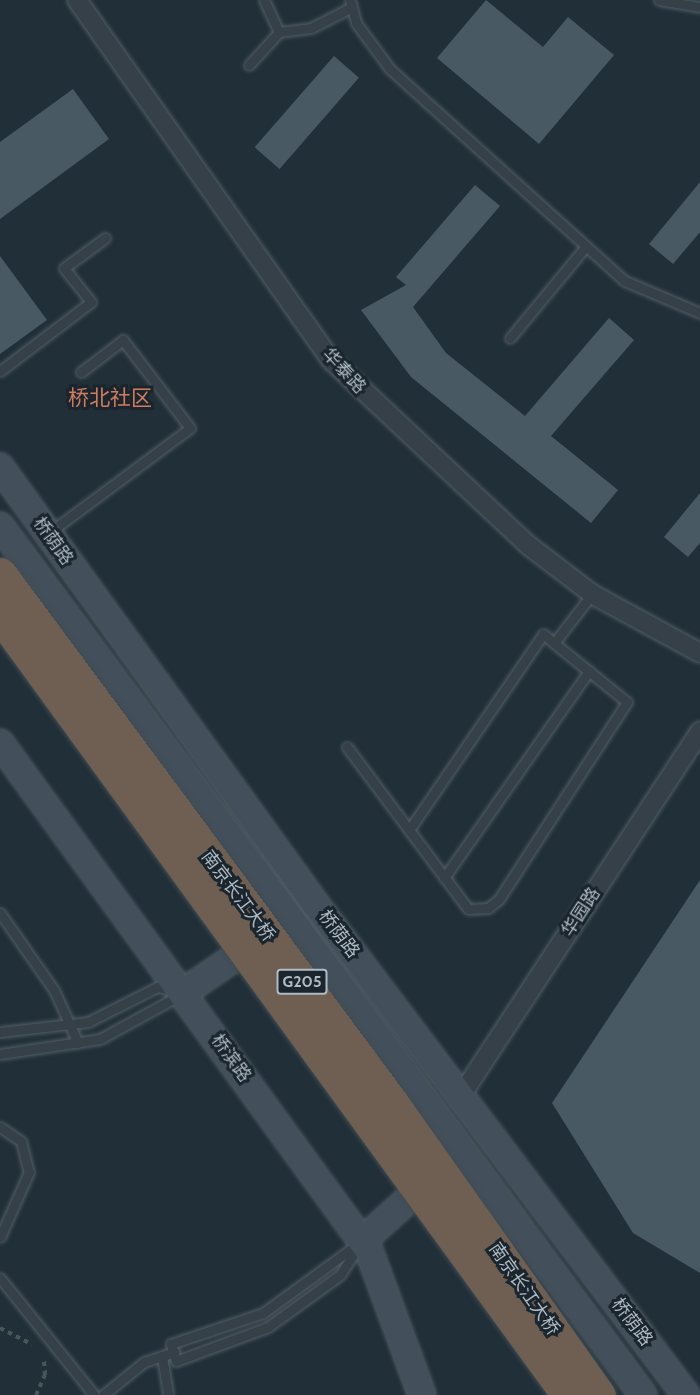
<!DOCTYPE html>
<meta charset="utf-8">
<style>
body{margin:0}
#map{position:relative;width:700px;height:1395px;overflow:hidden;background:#212f38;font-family:Cabin,"Noto Sans SC",sans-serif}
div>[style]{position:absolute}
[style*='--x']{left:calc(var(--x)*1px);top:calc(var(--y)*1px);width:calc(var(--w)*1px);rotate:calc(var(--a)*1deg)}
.building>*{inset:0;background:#495964;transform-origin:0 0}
.path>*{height:4px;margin-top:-2px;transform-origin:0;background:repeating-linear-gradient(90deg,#435857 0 4.5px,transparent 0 9px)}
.roads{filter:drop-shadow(0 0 2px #525e66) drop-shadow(0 0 2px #525e66)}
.lane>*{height:9px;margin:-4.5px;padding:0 4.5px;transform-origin:4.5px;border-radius:4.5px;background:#354049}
.street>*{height:18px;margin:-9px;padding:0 9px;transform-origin:9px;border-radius:9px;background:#354049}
.secondary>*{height:26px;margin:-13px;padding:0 13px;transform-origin:13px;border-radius:13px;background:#43505b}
.bridges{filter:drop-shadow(0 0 2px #3f4b53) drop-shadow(0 0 2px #3f4b53)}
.highway-bridge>*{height:33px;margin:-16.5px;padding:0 16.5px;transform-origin:16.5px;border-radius:16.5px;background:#6e5f52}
span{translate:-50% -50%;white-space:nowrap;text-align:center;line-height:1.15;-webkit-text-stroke:6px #1a252d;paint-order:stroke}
.shield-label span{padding:2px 4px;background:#1a252d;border:2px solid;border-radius:4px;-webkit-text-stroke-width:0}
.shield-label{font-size:16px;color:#afbbc5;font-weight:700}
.street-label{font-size:18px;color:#afbbc5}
.quarter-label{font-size:21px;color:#d17e5e}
</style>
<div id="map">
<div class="building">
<div style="clip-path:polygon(486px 0,543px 47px,568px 17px,614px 55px,539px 144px,437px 58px)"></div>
<div style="left:334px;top:56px;width:33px;height:121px;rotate:41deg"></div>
<div style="clip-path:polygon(73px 89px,109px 139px,0 219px,0 142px)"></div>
<div style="clip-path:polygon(700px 182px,700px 232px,673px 264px,649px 244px)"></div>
<div style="clip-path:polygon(475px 185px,500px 206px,413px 307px,446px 353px,525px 416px,609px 318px,634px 340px,551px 436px,618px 490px,591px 523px,411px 377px,361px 310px,406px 285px,396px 277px)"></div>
<div style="clip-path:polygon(0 256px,47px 320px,0 354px)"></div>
<div style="clip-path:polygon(700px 493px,700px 543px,688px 557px,664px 537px)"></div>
<div style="clip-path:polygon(700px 880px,700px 1273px,633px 1233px,552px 1103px)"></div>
</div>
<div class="path">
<div style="--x:0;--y:1328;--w:36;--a:27"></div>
<div style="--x:36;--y:1395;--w:22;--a:-66"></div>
<div style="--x:45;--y:1375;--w:16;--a:-94"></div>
</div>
<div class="roads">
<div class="lane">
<div style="--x:264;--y:0;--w:35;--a:65"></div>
<div style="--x:279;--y:32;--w:32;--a:-7"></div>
<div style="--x:311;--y:28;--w:46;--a:-27.1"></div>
<div style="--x:350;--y:0;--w:24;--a:75"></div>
<div style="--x:356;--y:23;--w:57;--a:53.5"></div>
<div style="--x:390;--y:69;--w:316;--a:42.1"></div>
<div style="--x:625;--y:281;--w:82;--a:23.1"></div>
<div style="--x:659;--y:0;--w:42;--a:9.7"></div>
<div style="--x:249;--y:65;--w:45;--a:-47.7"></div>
<div style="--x:510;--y:338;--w:119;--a:-50.4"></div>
<div style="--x:0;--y:371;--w:114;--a:-37.2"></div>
<div style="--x:91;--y:302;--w:43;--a:-128.5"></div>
<div style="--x:64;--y:268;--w:51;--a:-36.2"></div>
<div style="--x:50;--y:532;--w:174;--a:-36.6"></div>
<div style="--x:190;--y:428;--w:111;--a:-127.3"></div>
<div style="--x:123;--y:340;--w:53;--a:142.7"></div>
<div style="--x:347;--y:747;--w:202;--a:53.2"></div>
<div style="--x:468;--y:909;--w:20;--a:-3"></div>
<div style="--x:488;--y:908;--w:14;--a:-39"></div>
<div style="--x:499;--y:899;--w:235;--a:-57"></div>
<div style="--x:627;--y:702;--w:94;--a:-141.1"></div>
<div style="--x:554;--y:643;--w:62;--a:-52.2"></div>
<div style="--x:409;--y:830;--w:237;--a:-55.6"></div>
<div style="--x:543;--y:634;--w:14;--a:39"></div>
<div style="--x:444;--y:878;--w:253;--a:-55"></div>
<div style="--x:0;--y:913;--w:94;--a:55"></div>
<div style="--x:54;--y:990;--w:58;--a:65.6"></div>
<div style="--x:0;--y:1032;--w:89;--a:-6.5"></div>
<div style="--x:88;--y:1022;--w:77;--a:-26.9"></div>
<div style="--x:157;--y:987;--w:15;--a:11"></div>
<div style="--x:0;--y:1054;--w:101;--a:-8.5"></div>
<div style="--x:100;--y:1039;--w:94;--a:-28.8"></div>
<div style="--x:0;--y:1127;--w:25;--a:34"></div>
<div style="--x:21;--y:1141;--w:32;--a:76"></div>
<div style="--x:29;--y:1172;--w:71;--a:114"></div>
<div style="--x:362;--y:1241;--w:40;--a:122.9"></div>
<div style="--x:340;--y:1275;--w:89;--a:144.2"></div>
<div style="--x:268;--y:1327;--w:98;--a:159.7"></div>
<div style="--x:176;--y:1361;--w:18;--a:-106"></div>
<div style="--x:171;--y:1344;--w:97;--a:-18.6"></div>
<div style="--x:263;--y:1313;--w:122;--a:-36"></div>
<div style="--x:0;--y:1278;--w:150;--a:51.2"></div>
<div style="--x:162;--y:1356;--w:39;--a:81"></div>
<div style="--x:103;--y:1395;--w:53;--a:-38.8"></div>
<div style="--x:144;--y:1362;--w:32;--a:-18"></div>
</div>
<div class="street">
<div style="--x:77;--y:0;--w:441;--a:54.8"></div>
<div style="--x:331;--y:360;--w:270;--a:43.2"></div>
<div style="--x:528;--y:545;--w:81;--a:37.4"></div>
<div style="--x:592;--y:594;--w:123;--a:28.6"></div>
<div style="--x:462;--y:1094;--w:434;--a:-56.7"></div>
</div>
<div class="secondary">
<div style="--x:0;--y:467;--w:536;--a:54.18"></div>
<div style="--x:314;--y:902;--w:618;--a:52.96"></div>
<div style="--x:0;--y:526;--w:1081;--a:53.5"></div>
<div style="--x:0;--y:743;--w:628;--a:54.01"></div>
<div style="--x:369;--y:1251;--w:153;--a:69.8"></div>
<div style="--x:184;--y:992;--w:92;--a:-34.4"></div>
<div style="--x:362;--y:1241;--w:93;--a:-41.9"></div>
</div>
</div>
<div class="bridges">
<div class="highway-bridge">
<div style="--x:0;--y:574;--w:658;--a:53.46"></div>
<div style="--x:392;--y:1103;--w:358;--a:54.7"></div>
<div style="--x:0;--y:615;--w:965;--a:53.94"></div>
</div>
</div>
<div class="shield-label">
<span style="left:302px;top:982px">G205</span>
</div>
<div class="street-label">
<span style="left:344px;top:371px;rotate:47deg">华泰路</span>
<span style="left:53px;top:541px;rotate:54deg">桥荫路</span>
<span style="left:238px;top:896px;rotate:53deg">南京长江大桥</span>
<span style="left:581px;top:912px;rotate:-57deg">华园路</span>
<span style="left:339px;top:934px;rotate:53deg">桥荫路</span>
<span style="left:231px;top:1058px;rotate:54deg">桥滨路</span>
<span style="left:524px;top:1289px;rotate:55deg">南京长江大桥</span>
<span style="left:632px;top:1322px;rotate:53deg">桥荫路</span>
</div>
<div class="quarter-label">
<span style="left:110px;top:398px">桥北社区</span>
</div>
</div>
